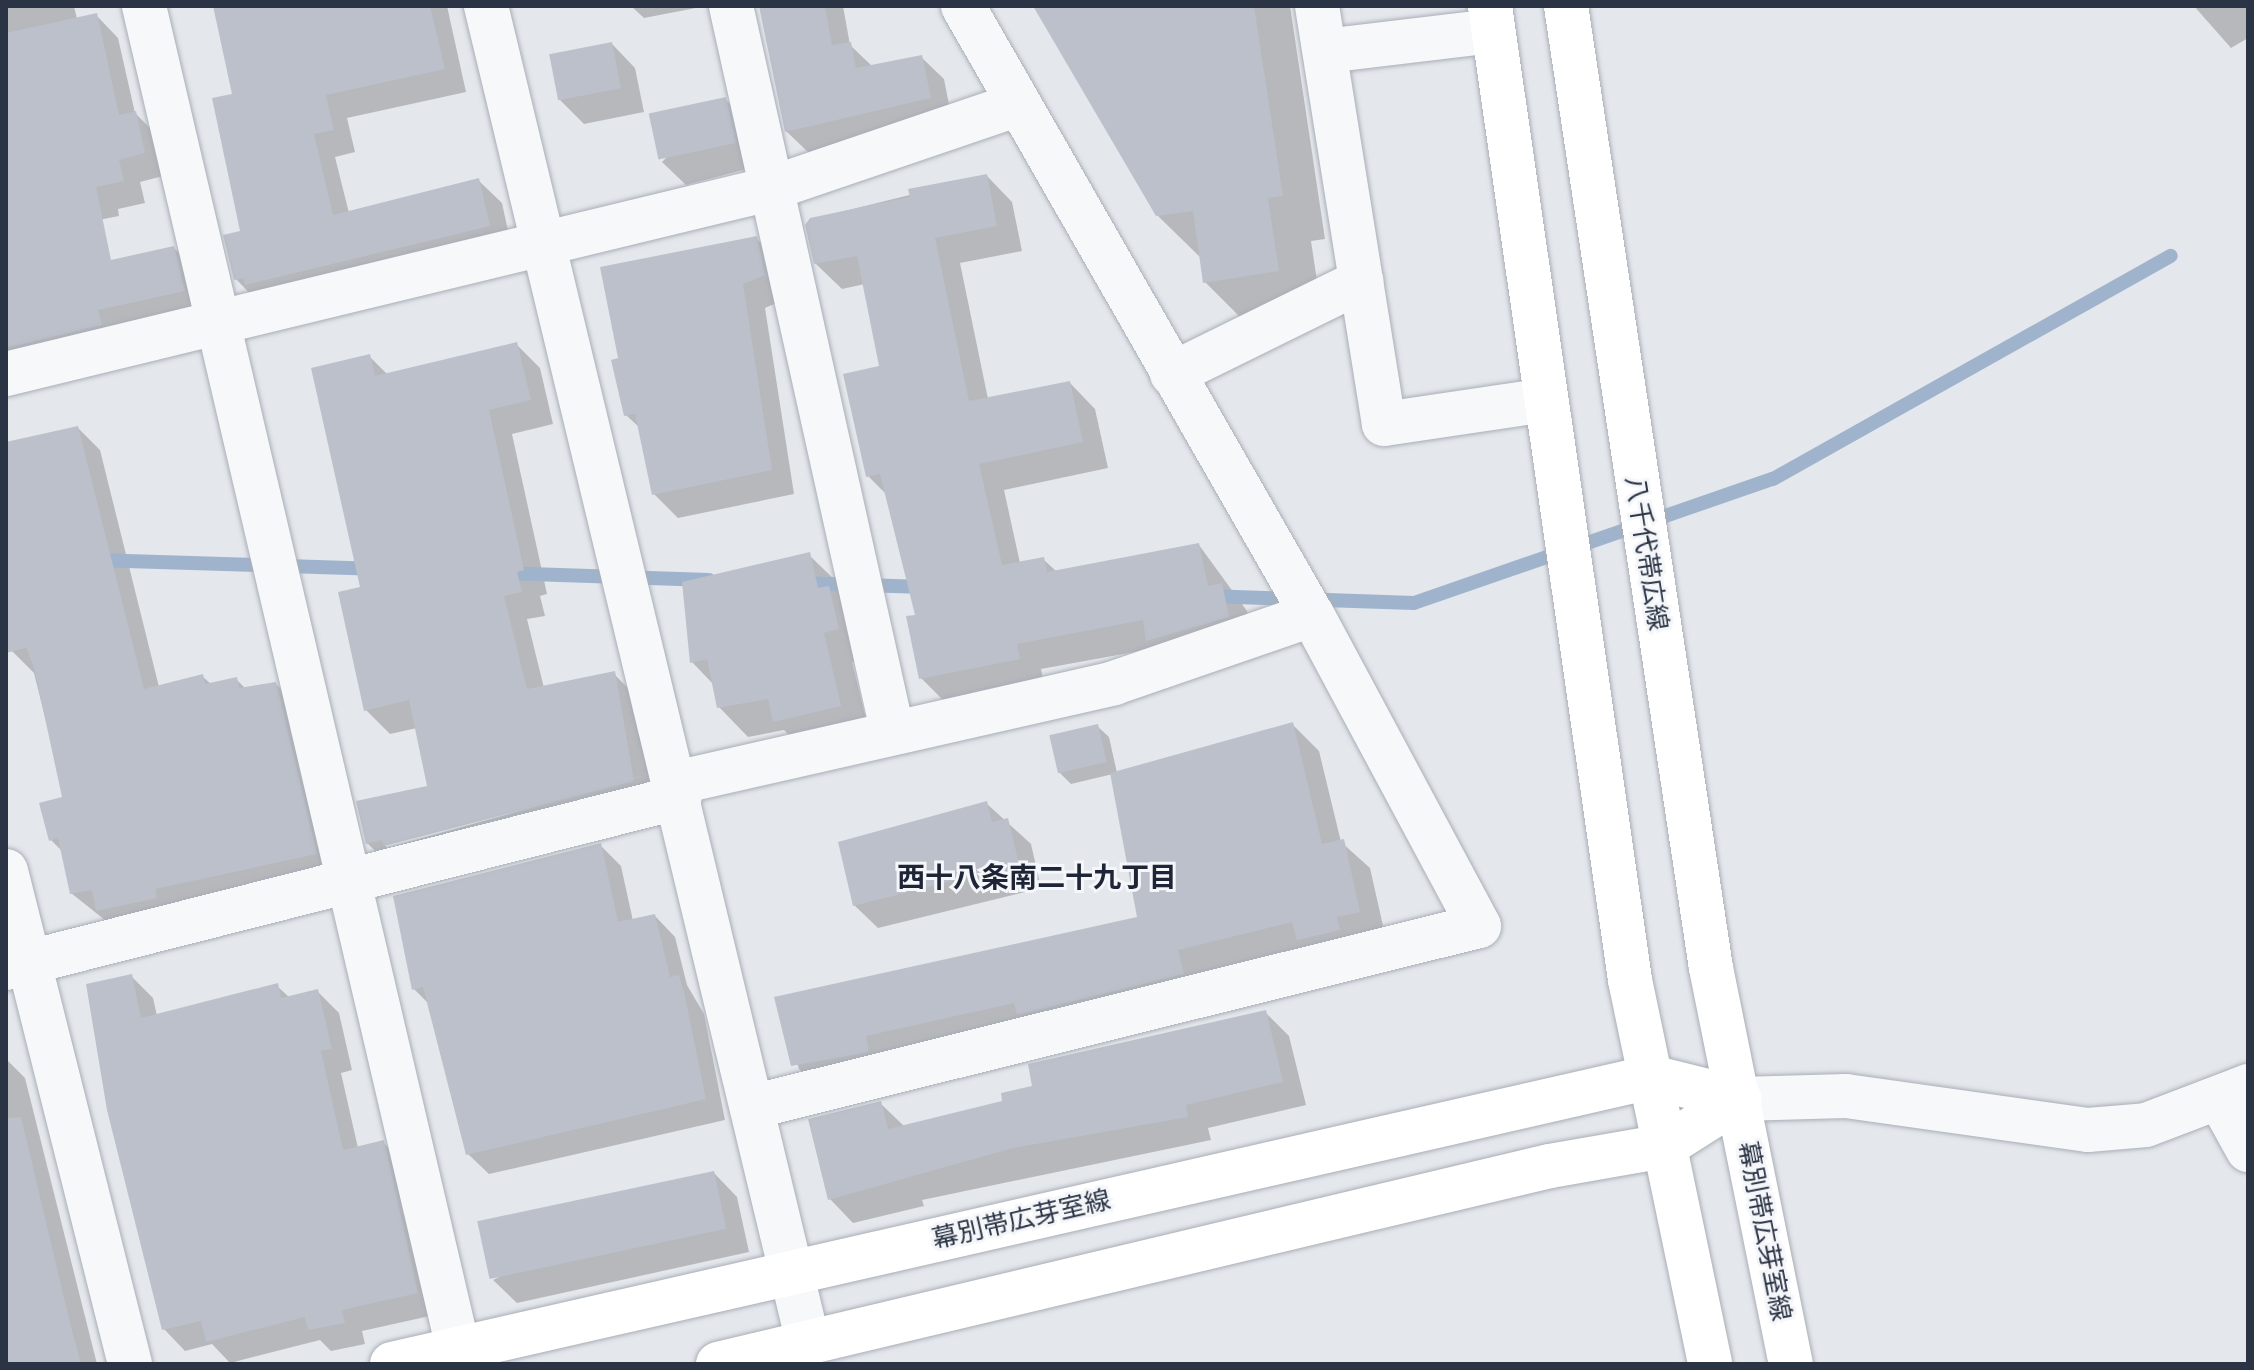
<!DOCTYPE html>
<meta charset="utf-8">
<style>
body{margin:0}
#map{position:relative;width:2254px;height:1370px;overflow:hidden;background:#e4e7ec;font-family:"Exo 2","Noto Sans JP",sans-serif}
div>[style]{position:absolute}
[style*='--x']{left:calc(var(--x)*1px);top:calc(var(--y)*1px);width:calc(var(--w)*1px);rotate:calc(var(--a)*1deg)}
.shadow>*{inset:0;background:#0003}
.stream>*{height:14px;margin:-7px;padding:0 7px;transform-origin:7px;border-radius:7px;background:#9fb4cc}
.building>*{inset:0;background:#bbc0ca;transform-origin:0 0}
.roads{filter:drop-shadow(0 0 2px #a9aeb7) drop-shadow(0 0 2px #a9aeb7)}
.minor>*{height:44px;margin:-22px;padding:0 22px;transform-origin:22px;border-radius:22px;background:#f7f8fa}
.major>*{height:44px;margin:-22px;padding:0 22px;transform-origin:22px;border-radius:22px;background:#fff}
span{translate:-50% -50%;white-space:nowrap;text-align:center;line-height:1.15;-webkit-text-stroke:6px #f4f6f9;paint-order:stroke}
.street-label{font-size:26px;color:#2b3445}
.neighbourhood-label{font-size:28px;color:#1d2536;font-weight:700}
.frame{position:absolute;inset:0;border:8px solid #2b3445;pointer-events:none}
</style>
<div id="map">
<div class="shadow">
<div style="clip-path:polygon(6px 6px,74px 6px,77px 19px,96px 15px,118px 38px,135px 113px,158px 136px,167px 175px,140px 182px,145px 203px,118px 209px,119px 216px,6px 238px)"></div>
<div style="clip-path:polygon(215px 6px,447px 6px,466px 92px,347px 118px,355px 152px,335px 157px,349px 213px,479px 181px,502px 203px,512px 249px,258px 302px,236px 279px,242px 233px,234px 95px)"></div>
<div style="clip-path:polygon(631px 6px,701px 6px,701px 7px,644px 18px)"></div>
<div style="clip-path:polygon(760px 6px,843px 6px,850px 45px,873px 67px,921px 57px,944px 79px,952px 120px,809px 153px,786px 131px)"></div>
<div style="clip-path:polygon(1035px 6px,1290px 6px,1325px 239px,1311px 241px,1322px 314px,1249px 326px,1205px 282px,1202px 259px,1157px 215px)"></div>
<div style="clip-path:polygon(2194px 6px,2248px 6px,2248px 38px,2231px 48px)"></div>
<div style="clip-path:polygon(612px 44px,635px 68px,644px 112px,584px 124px,560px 100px)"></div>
<div style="clip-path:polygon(725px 99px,749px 123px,758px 166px,686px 185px,662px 162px)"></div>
<div style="clip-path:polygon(987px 176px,1012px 202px,1022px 251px,960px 263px,988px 399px,1070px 383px,1095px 409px,1108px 468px,1004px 490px,1020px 563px,1043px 559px,1057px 572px,1199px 545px,1247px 611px,1253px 643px,1156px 648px,1041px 669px,1044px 684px,947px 704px,921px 678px,917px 616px,887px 495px,868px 476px,882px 368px,865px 284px,842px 289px,816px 264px,812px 219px)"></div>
<div style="clip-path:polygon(756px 238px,780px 262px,788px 298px,765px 308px,794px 494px,678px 518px,654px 494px,641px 429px,626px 415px,621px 360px)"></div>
<div style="clip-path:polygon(174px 248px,197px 271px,208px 314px,6px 382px,6px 286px)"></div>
<div style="clip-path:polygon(evenodd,516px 344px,540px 368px,553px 424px,512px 434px,547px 594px,540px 596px,545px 616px,527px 619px,544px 688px,614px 674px,638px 698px,657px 805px,392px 867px,367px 843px,429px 787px,417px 728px,390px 734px,366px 710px,370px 357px,388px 375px,516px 344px,643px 776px,387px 848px,384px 844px,643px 776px)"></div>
<div style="clip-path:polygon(78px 428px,100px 450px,159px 687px,202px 676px,211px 684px,236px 679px,246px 689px,276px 684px,298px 706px,337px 876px,120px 932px,71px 893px,63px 852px,51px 840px,65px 798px,34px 673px,12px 651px,6px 623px,6px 444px)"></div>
<div style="clip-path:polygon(809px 555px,839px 584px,868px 658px,852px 662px,870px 736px,805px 751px,784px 730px,748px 737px,719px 707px,714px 685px,692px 662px)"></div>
<div style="clip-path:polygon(1292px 724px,1319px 751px,1341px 842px,1370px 868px,1386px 939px,826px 1096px,799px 1069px,776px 998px,1140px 919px,1113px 774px,1071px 784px,1059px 772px,1097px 726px,1109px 737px,1117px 773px)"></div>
<div style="clip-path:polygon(986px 803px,1031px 844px,1041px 888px,878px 928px,854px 905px)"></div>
<div style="clip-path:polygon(600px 845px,621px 866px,633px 921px,655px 916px,675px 937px,687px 985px,704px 1014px,725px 1120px,489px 1174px,468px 1154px,430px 1005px,414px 989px)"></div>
<div style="clip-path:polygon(131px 976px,153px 998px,157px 1016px,277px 986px,290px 998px,317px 991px,339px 1013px,352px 1070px,341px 1073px,358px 1148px,383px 1142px,405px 1164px,439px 1314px,362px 1331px,365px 1344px,331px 1351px,320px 1340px,230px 1363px,212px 1344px,185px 1351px,164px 1329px)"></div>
<div style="clip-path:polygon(1265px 1012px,1289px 1036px,1306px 1105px,1208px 1128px,1211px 1140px,922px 1200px,924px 1206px,853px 1223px,830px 1199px,880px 1103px,905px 1127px,1005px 1102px)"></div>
<div style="clip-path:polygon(6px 1059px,25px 1078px,97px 1364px,6px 1364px)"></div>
<div style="clip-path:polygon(714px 1173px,737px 1197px,749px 1252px,517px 1303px,493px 1280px)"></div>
</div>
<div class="stream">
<div style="--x:94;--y:560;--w:279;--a:1.8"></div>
<div style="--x:498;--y:573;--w:211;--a:1.9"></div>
<div style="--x:798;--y:583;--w:127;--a:1.8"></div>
<div style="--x:1206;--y:596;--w:208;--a:1.9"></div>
<div style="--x:1414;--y:603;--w:380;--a:-19.1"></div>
<div style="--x:1773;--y:479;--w:456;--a:-29.3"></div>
</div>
<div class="building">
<div style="clip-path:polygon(213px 6px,430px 6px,445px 69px,326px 95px,334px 130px,314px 134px,333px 215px,479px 178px,490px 226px,245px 285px,244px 278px,234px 280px,223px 235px,240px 231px,212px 98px,232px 94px)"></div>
<div style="clip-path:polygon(759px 6px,825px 6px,832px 45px,851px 42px,856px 68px,922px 55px,931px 98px,785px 132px)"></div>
<div style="clip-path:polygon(1033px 6px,1254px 6px,1283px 196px,1268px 198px,1279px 271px,1203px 283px,1193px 211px,1156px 216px)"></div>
<div style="clip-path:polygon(97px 13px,119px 115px,136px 111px,145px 153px,119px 160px,124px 181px,96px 187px,111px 260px,174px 246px,185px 291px,98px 310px,102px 325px,6px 348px,6px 33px)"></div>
<div style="left:612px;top:42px;width:47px;height:64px;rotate:79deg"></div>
<div style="left:726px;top:97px;width:47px;height:79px;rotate:78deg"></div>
<div style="clip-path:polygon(987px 174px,997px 226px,935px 238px,969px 401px,1070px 381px,1083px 442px,979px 464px,1002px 565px,1044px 557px,1047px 572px,1199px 543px,1208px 586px,1222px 583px,1229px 617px,1146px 641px,1143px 620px,1017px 644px,1020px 659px,919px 679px,906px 616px,915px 615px,880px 474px,866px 477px,843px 374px,879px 366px,857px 256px,814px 264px,805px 225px,810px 218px,910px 197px,908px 189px)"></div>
<div style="clip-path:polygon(757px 236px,765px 275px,743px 284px,772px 470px,652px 495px,635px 414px,624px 416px,611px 360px,618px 358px,600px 267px)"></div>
<div style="clip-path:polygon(517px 342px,531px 400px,489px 410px,524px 570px,517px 572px,522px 592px,504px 596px,527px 689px,615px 671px,634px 781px,384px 846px,382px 840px,366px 844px,356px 801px,427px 786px,409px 700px,364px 711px,338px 592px,360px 587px,311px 368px,370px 354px,375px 376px)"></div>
<div style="clip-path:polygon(78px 426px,144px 689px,203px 674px,205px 684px,237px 677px,239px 688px,276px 682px,317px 854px,155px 889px,157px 898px,96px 911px,92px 890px,70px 894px,58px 838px,49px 841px,39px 803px,62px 797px,34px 667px,26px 648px,6px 653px,6px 442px)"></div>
<div style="clip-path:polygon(810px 552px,818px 588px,829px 586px,839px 629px,824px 633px,841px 706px,773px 722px,768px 699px,717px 708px,707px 659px,690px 663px,682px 582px)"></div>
<div style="clip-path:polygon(1293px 722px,1322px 844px,1344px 839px,1360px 912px,1337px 917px,1340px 930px,1297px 940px,1292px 922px,1178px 950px,1184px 974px,1017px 1015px,1014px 1003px,866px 1036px,869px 1052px,791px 1066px,774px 997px,1137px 917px,1110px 773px)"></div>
<div style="left:1098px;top:724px;width:39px;height:50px;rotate:77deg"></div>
<div style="clip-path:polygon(987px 801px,992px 822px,1008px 818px,1019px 864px,853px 906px,838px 842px)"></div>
<div style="clip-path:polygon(601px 843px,618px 922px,655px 914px,670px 977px,679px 975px,684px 992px,706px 1099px,466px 1155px,423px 987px,412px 990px,393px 896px)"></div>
<div style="clip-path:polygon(132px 974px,141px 1018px,278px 983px,281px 998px,318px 989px,332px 1049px,321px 1051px,343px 1150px,384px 1140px,418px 1293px,342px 1310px,345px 1323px,308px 1330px,305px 1317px,206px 1342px,201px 1321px,162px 1330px,107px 1110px,86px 984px)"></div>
<div style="clip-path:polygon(1266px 1010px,1283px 1082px,1186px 1105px,1188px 1117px,1013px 1148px,828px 1200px,808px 1119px,881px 1101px,888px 1129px,1002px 1101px,1001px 1093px,1032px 1086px,1028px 1064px)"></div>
<div style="clip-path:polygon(21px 1117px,70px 1323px,81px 1364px,6px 1364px,6px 1118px)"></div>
<div style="left:714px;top:1171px;width:59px;height:242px;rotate:78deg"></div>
</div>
<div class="roads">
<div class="minor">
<div style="--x:144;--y:6;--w:1378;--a:76.83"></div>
<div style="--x:486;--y:6;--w:1374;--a:76.45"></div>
<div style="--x:731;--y:6;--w:742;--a:77.46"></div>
<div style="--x:1317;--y:6;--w:423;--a:80.9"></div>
<div style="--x:1384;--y:424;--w:164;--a:-8.4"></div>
<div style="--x:1325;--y:51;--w:169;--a:-6.8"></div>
<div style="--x:6;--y:374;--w:785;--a:-13.63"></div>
<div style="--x:769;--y:189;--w:263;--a:-18.8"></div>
<div style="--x:1172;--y:374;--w:211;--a:-26.2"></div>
<div style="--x:675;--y:783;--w:450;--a:-12.8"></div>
<div style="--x:1114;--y:683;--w:209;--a:-19"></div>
<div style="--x:6;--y:871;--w:508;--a:75.88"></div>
<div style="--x:6;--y:968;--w:695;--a:-14.24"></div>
<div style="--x:1739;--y:1099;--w:107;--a:-1.6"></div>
<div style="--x:1846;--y:1096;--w:244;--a:8"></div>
<div style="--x:2088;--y:1130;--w:58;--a:-4.9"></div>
<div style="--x:2146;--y:1125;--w:109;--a:-20.9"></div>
<div style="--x:2221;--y:1101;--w:56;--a:61.1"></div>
<div style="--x:752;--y:1107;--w:749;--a:-13.98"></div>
<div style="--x:1479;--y:926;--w:353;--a:-118.2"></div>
<div style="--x:1312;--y:615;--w:702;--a:-119.82"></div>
</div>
<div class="major">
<div style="--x:1490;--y:6;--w:984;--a:81.82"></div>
<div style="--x:1630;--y:980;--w:392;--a:78.2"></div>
<div style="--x:1566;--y:6;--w:973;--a:81.43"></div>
<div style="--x:1711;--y:968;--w:404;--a:78.6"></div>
<div style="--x:392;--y:1364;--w:1291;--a:-12.84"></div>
<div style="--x:1651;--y:1077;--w:91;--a:14"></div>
<div style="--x:718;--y:1364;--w:855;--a:-13.39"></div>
<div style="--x:1550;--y:1166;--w:117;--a:-9.9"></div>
<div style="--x:1665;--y:1146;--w:88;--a:-32.4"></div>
</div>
</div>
<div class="street-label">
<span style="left:1648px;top:553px;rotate:81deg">八千代帯広線</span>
<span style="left:1021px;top:1218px;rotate:-13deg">幕別帯広芽室線</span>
<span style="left:1766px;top:1231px;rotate:79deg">幕別帯広芽室線</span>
</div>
<div class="neighbourhood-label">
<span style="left:1037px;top:876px">西十八条南二十九丁目</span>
</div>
<div class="frame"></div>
</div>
